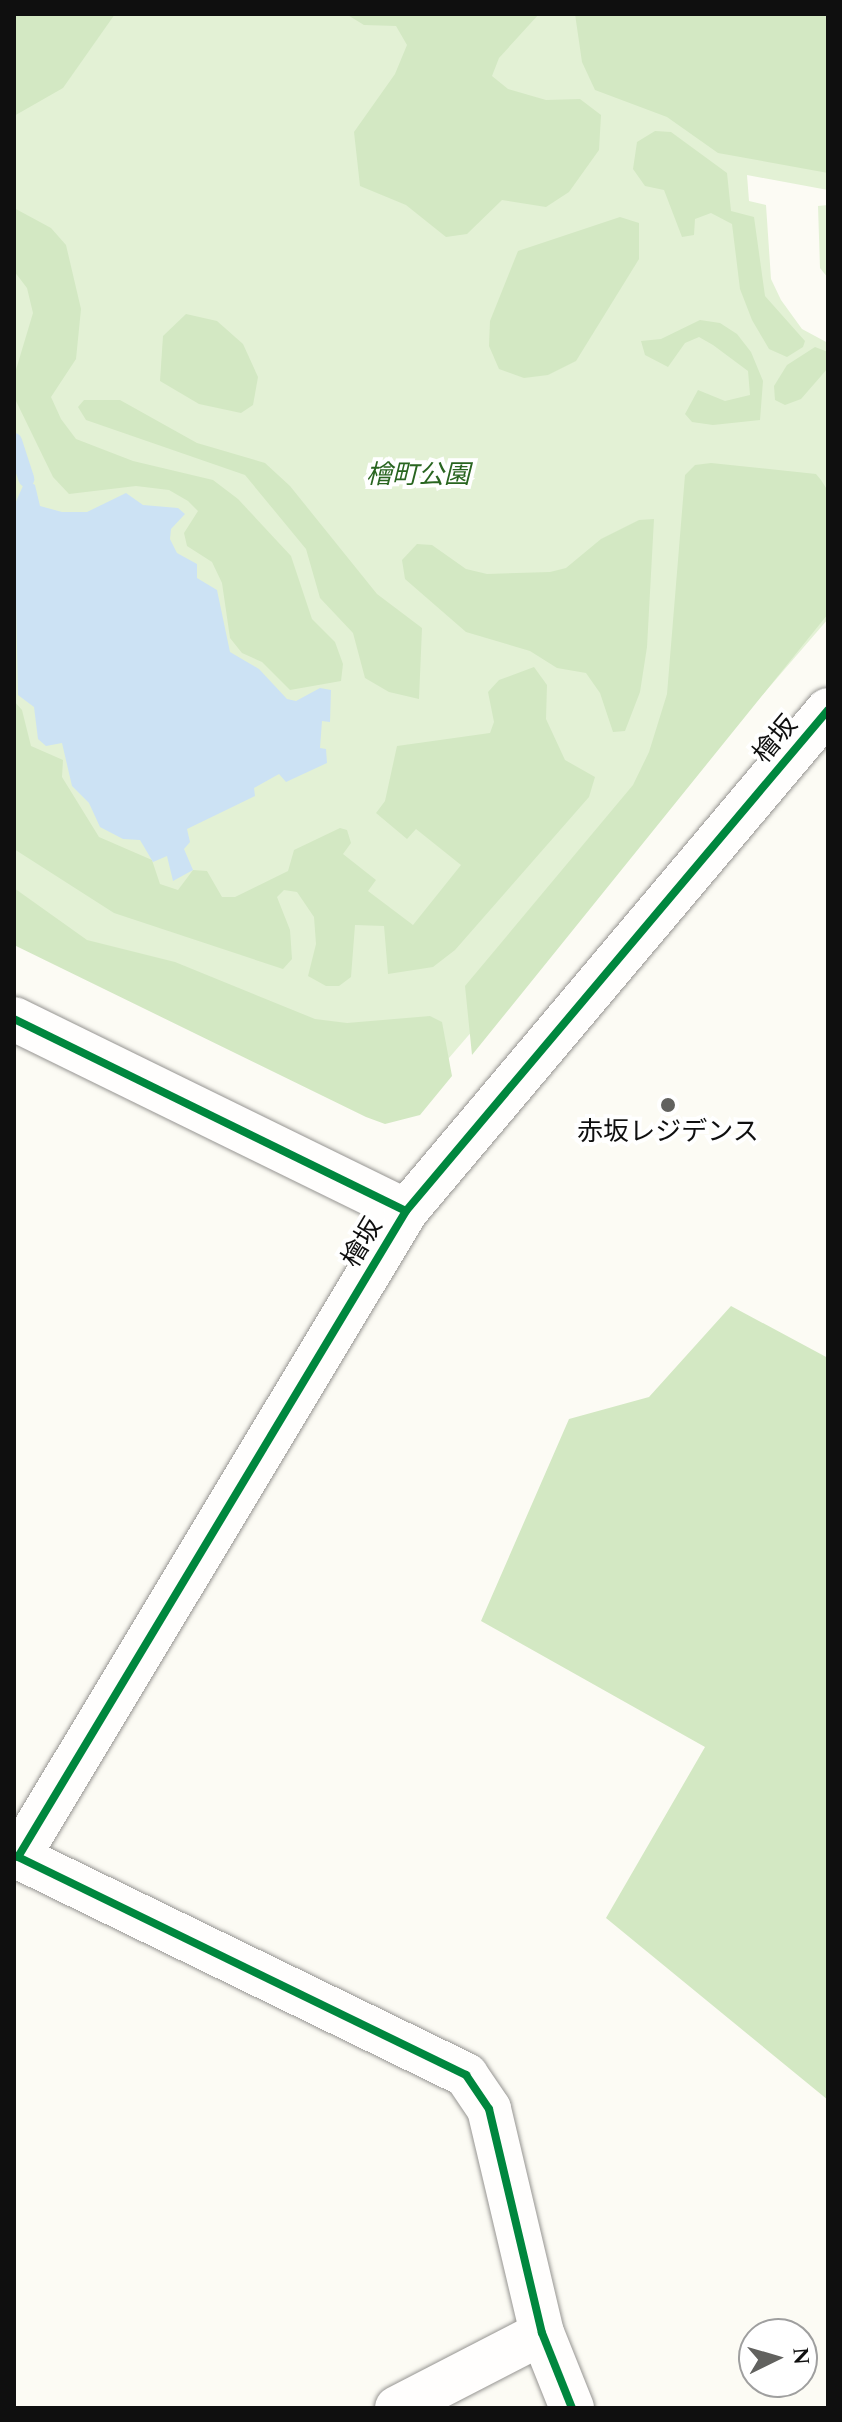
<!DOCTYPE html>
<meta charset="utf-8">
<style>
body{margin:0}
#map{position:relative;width:842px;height:2422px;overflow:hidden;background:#fcfbf4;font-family:Spectral,"Noto Sans JP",serif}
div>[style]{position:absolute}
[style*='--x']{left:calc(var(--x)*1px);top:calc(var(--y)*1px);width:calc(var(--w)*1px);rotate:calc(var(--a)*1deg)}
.green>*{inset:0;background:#e3f1d5}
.forest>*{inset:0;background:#d3e8c3}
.water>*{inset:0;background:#cce2f4}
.stream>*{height:16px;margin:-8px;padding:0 8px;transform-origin:8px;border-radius:8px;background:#cce2f4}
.roads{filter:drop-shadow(0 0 2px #969592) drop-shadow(0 0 2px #969592)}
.minor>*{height:44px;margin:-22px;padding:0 22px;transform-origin:22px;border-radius:22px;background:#fffefd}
.cycleway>*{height:8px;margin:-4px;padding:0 4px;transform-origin:4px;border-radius:4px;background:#00873e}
.dots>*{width:22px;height:22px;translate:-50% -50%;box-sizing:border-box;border:4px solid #fff;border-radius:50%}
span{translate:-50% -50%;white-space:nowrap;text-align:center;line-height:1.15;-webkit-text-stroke:8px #fff;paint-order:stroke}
.park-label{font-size:26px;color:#296520;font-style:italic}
.street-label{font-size:26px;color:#0f0f0f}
.poi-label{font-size:26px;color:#0f0f0f}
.frame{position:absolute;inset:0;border:16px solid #0f0f0f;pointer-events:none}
.north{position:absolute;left:738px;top:2318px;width:80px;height:80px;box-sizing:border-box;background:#fff;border:2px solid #9f9f9f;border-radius:50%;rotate:85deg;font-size:22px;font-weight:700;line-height:32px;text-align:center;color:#0f0f0f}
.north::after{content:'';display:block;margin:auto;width:28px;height:36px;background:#62625f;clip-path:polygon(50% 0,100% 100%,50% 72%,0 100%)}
</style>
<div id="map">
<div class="green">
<div style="clip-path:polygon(14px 14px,828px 14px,828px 190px,747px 175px,749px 201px,766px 205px,771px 279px,781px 300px,802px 329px,828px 343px,828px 619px,398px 1117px,14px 933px)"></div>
<div style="clip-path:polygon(828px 205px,828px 278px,820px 268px,818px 206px)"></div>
</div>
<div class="forest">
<div style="clip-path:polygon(14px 14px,115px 14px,63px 88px,14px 116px)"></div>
<div style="clip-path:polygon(346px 14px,539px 14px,499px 58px,492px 76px,508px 89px,546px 100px,580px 99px,601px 115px,599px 150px,569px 192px,546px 207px,502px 200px,467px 234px,446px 237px,406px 205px,360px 186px,354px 132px,395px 74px,407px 45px,396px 26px,364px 25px)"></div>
<div style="clip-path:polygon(575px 14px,828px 14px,828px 173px,718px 153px,667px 117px,595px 90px,582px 62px)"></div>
<div style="clip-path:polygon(655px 131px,671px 132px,727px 173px,731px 211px,754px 217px,765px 296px,805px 341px,803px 347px,787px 357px,769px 349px,752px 320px,740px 289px,732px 224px,711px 213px,695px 219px,694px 235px,682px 237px,664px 190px,645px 186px,633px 169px,637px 142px)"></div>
<div style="clip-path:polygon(14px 208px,51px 228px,66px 245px,81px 309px,76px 359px,51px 397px,61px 419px,76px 439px,133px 461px,213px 480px,238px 499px,291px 556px,312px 619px,335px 642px,343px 664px,341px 681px,290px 690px,262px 662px,242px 653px,230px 638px,222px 583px,212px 562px,187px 546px,184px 533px,198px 511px,188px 501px,169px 490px,136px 486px,69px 494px,53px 477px,16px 401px,15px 373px,33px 313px,27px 288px,14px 271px)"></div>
<div style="clip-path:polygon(620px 217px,639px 223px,639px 259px,576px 361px,548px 375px,524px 378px,499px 369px,489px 346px,490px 321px,518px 251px)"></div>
<div style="clip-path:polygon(186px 314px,217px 321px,243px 344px,258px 377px,253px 405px,241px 413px,199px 404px,160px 381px,163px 336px)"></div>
<div style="clip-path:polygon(700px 320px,720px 323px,737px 334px,751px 352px,763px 381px,760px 420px,713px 425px,692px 422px,685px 414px,698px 390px,725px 401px,750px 395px,748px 371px,713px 345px,699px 337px,685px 343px,668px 367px,645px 355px,641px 341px,661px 339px)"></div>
<div style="clip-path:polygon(815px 347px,828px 352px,828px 368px,801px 399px,785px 405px,775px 400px,774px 386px,787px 365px)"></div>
<div style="clip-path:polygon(84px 400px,120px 400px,197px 443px,265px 463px,290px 486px,377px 594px,422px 628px,419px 699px,389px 692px,365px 678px,353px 633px,320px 598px,306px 549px,245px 475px,86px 420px,78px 407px)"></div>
<div style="clip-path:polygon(711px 463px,816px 474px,821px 480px,828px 491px,828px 614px,472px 1055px,465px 986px,633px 785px,649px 752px,667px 694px,685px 475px,695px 465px)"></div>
<div style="clip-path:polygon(654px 519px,647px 647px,640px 692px,625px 731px,613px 732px,600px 693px,586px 673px,557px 668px,530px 651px,466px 632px,405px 579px,402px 560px,417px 544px,432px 545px,466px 569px,487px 574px,550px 572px,566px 568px,601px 539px,639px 520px)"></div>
<div style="clip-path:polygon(534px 667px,547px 685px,546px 719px,565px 760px,595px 777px,589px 797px,455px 950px,433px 967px,388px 974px,384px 926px,355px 925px,351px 977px,339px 986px,326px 986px,308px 976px,316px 944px,314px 917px,297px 892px,284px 890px,277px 897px,290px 930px,292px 959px,283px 969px,114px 913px,14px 849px,14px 701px,22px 710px,31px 746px,63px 760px,62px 777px,99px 837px,152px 860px,160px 884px,178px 890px,193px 870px,207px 871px,222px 897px,235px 897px,288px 871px,294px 850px,340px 828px,347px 830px,351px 843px,343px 854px,376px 880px,368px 891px,413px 925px,461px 865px,416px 829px,407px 839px,376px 813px,385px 801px,397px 746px,490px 733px,494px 722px,488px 692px,499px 680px)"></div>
<div style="clip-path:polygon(14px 888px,87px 940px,175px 962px,315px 1019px,347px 1023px,430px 1016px,442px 1022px,452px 1076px,420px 1115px,385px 1124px,366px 1117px,14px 945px)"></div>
<div style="clip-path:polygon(731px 1306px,828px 1358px,828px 2100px,606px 1918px,705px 1747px,481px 1621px,569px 1419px,649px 1397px)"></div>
</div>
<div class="water">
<div style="clip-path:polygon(26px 479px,35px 485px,40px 506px,62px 512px,87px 512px,126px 493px,143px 505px,178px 508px,185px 514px,171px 529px,170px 539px,177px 553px,197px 564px,197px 578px,217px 590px,230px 652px,259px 669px,287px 699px,296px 701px,320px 688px,331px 690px,330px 722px,322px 721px,320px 748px,326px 749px,327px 763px,286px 782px,279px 774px,254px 788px,255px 796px,187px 829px,190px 842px,184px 849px,193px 870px,173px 881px,167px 856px,153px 862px,140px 840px,123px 839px,100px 827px,89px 803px,72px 786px,62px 743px,46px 746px,38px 739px,34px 707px,18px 695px,14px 506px)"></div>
</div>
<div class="stream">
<div style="--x:14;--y:441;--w:40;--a:72"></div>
</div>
<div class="roads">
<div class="minor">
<div style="--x:14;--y:1019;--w:436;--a:26.1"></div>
<div style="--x:14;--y:1855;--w:503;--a:25.95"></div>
<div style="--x:466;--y:2075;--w:41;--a:55.9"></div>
<div style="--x:489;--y:2109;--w:230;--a:76.7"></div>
<div style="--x:542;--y:2333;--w:81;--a:68.2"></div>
<div style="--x:18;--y:1857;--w:754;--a:-59.01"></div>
<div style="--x:406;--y:1211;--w:655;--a:-49.89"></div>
<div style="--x:397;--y:2408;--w:163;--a:-27.3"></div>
</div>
</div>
<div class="cycleway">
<div style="--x:14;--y:1019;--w:436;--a:26.1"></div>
<div style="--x:14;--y:1855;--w:503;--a:25.95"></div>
<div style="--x:466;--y:2075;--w:41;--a:55.9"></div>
<div style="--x:489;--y:2109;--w:230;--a:76.7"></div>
<div style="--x:542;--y:2333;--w:81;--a:68.2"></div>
<div style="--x:18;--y:1857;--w:754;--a:-59.01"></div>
<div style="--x:406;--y:1211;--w:655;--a:-49.89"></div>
</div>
<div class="dots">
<div style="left:668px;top:1105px;background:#62625f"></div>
</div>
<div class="park-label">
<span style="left:418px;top:476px">檜町公園</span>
</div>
<div class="street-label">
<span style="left:776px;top:740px;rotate:-50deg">檜坂</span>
<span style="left:363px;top:1243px;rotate:-59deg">檜坂</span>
</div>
<div class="poi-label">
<span style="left:668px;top:1133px">赤坂レジデンス</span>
</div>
<div class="frame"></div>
<div class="north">N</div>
</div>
